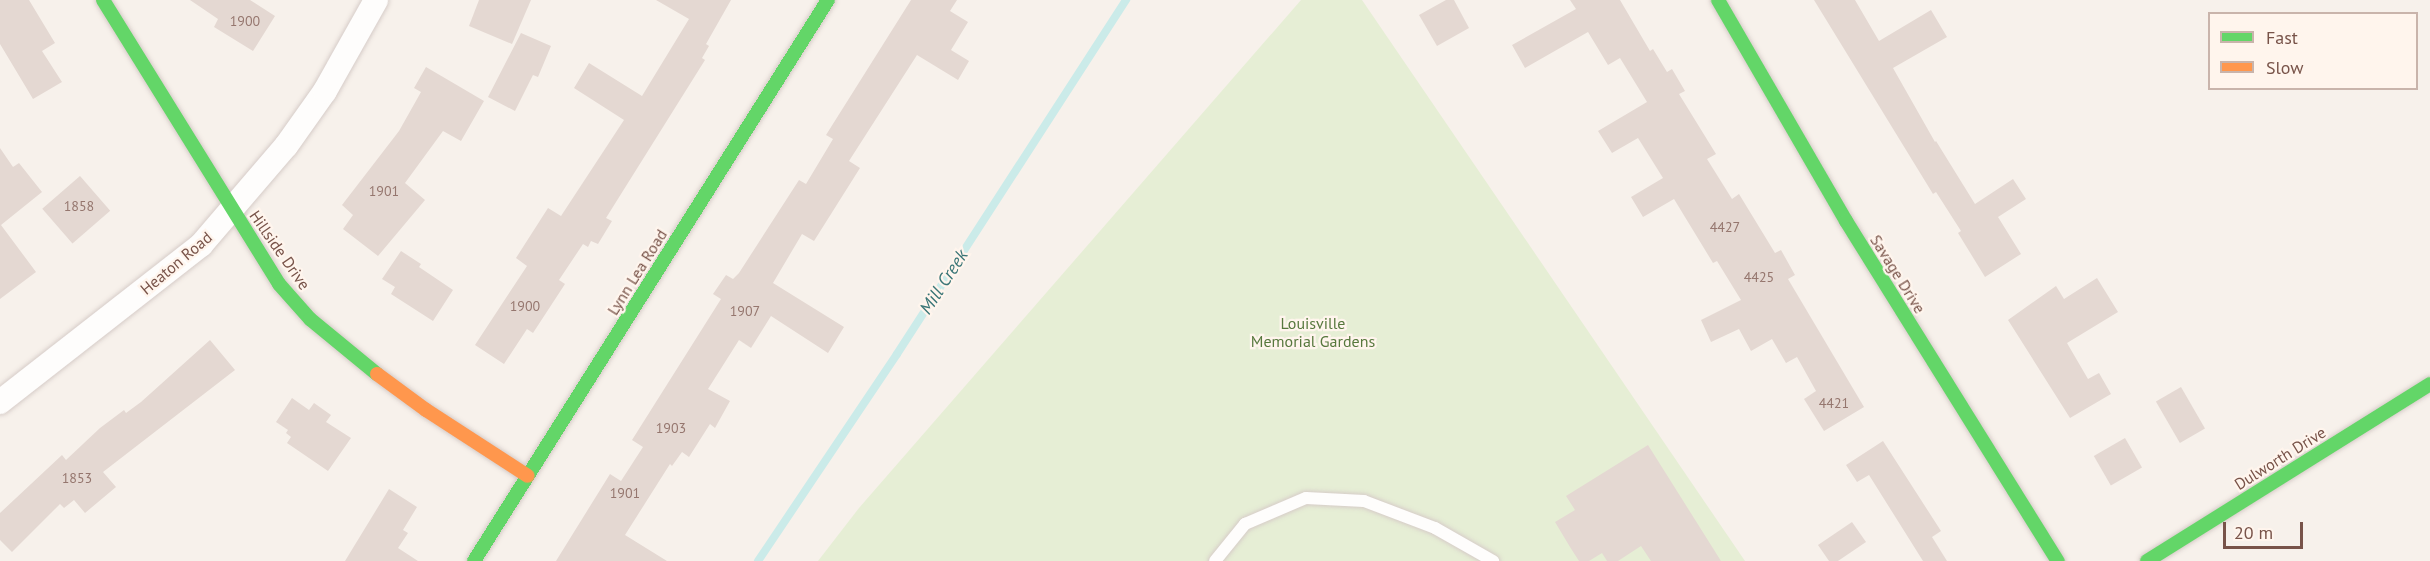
<!DOCTYPE html>
<style>
body{margin:0}
#map{position:relative;width:2430px;height:561px;overflow:hidden;background:#f7f1eb;font-family:"PT Sans",sans-serif}
div>[style]{position:absolute}
[style*='--x']{left:calc(var(--x)*1px);top:calc(var(--y)*1px);width:calc(var(--w)*1px);rotate:calc(var(--a)*1deg)}
.green>*{inset:0;background:#e6eed5}
.stream>*{height:8px;margin:-4px;padding:0 4px;transform-origin:4px;border-radius:4px;background:#cbebe9}
.building>*{inset:0;background:#e4d8d2;transform-origin:0 0}
.roads{filter:drop-shadow(0 0 2px #d6ccc8) drop-shadow(0 0 2px #d6ccc8)}
.lane>*{height:12px;margin:-6px;padding:0 6px;transform-origin:6px;border-radius:6px;background:#fefdfc}
.street>*{height:24px;margin:-12px;padding:0 12px;transform-origin:12px;border-radius:12px;background:#fefdfc}
.fast>*{height:14px;margin:-7px;padding:0 7px;transform-origin:7px;border-radius:7px;background:#63d668}
.slow>*{height:14px;margin:-7px;padding:0 7px;transform-origin:7px;border-radius:7px;background:#ff974d}
span{translate:-50% -50%;white-space:nowrap;text-align:center;line-height:1.15;-webkit-text-stroke:4.5px #fff5ed;paint-order:stroke}
.number-label{font-size:14px;color:#95766e}
.number-label span{-webkit-text-stroke-width:0}
.street-label{font-size:16px;color:#785349}
.park-label{font-size:16px;color:#57783d}
.water-label{font-size:18px;color:#397576;font-style:italic}
.legend{position:absolute;left:2208px;top:12px;width:210px;height:78px;box-sizing:border-box;background:#fff5ed;border:2px solid #c9b4ab;margin:0;padding:8px 10px;list-style:none;font-size:18px;color:#785349}
.legend li{display:flex;align-items:center;gap:12px;height:30px}
.legend b{width:30px;border:2px solid #c9b4ab}
.scale{position:absolute;left:2223px;top:522px;width:80px;height:27px;box-sizing:border-box;border:3px solid #785349;border-top:0;padding-left:8px;font-size:18px;line-height:21px;white-space:nowrap;color:#785349;-webkit-text-stroke:4px #fff5ed;paint-order:stroke}
</style>
<div id="map">
<div class="green">
<div style="clip-path:polygon(1301px 0,1362px 0,1745px 561px,818px 561px,859px 508px)"></div>
</div>
<div class="stream">
<div style="--x:758;--y:561;--w:249;--a:-56.1"></div>
<div style="--x:897;--y:354;--w:422;--a:-57.1"></div>
</div>
<div class="building">
<div style="clip-path:polygon(0 0,29px 0,55px 43px,42px 51px,62px 82px,33px 99px,0 44px)"></div>
<div style="clip-path:polygon(190px 0,250px 0,275px 16px,253px 51px,214px 27px,218px 19px)"></div>
<div style="clip-path:polygon(479px 0,531px 0,512px 44px,469px 26px)"></div>
<div style="clip-path:polygon(656px 0,731px 0,706px 44px,709px 46px,702px 58px,705px 60px,606px 218px,612px 221px,598px 244px,591px 241px,588px 247px,583px 244px,559px 280px,565px 284px,533px 333px,527px 329px,504px 364px,475px 345px,527px 266px,516px 258px,548px 208px,561px 216px,624px 120px,574px 88px,589px 63px,642px 96px,689px 19px)"></div>
<div style="clip-path:polygon(911px 0,957px 0,950px 11px,968px 22px,951px 50px,969px 61px,958px 80px,917px 55px,849px 161px,860px 168px,814px 241px,802px 234px,773px 283px,844px 327px,828px 353px,771px 316px,751px 348px,739px 340px,708px 389px,730px 401px,715px 428px,710px 424px,689px 457px,682px 452px,672px 466px,670px 464px,625px 535px,667px 561px,556px 561px,610px 474px,621px 481px,643px 447px,632px 440px,721px 299px,713px 294px,726px 275px,733px 279px,739px 273px,799px 180px,806px 184px,833px 139px,826px 135px)"></div>
<div style="clip-path:polygon(1446px 0,1454px 0,1469px 28px,1437px 46px,1419px 15px)"></div>
<div style="clip-path:polygon(1570px 0,1620px 0,1650px 51px,1653px 49px,1667px 72px,1672px 69px,1685px 91px,1679px 94px,1716px 154px,1707px 159px,1732px 199px,1739px 194px,1775px 253px,1781px 250px,1795px 275px,1788px 279px,1864px 407px,1824px 431px,1804px 399px,1816px 391px,1797px 357px,1786px 363px,1772px 339px,1751px 351px,1739px 329px,1711px 342px,1701px 320px,1741px 300px,1717px 261px,1713px 263px,1674px 199px,1643px 217px,1631px 197px,1663px 178px,1638px 138px,1612px 153px,1598px 131px,1647px 102px,1620px 58px,1608px 65px,1588px 32px,1525px 68px,1512px 45px,1576px 9px)"></div>
<div style="clip-path:polygon(1814px 0,1855px 0,1879px 41px,1931px 10px,1947px 37px,1893px 68px,1935px 142px,1936px 141px,1975px 204px,2013px 179px,2026px 199px,1998px 217px,2021px 254px,1985px 277px,1958px 233px,1961px 231px,1936px 192px,1933px 194px)"></div>
<div style="clip-path:polygon(521px 33px,551px 46px,538px 77px,533px 75px,515px 111px,488px 97px)"></div>
<div style="clip-path:polygon(426px 67px,484px 101px,461px 141px,443px 131px,405px 183px,425px 200px,378px 256px,343px 229px,353px 215px,342px 205px,399px 131px,421px 92px,414px 88px)"></div>
<div style="clip-path:polygon(0 148px,13px 167px,19px 163px,42px 192px,1px 225px,36px 272px,0 299px)"></div>
<div style="left:80px;top:176px;width:46px;height:50px;rotate:49deg"></div>
<div style="clip-path:polygon(401px 251px,421px 264px,419px 267px,453px 290px,433px 321px,391px 294px,395px 287px,382px 279px)"></div>
<div style="clip-path:polygon(2097px 278px,2118px 312px,2067px 343px,2088px 379px,2099px 373px,2111px 394px,2070px 418px,2008px 320px,2056px 286px,2064px 299px)"></div>
<div style="clip-path:polygon(210px 340px,235px 370px,103px 472px,116px 487px,85px 513px,74px 500px,64px 508px,60px 504px,12px 552px,0 540px,0 513px,62px 455px,66px 460px,100px 428px,124px 410px,126px 413px,141px 402px)"></div>
<div style="left:2181px;top:387px;width:48px;height:29px;rotate:60deg"></div>
<div style="clip-path:polygon(292px 398px,309px 410px,314px 403px,331px 415px,326px 422px,351px 438px,328px 471px,287px 443px,291px 437px,286px 433px,288px 430px,276px 422px)"></div>
<div style="left:2125px;top:438px;width:34px;height:36px;rotate:60deg"></div>
<div style="clip-path:polygon(1883px 441px,1941px 531px,1932px 537px,1947px 561px,1923px 561px,1869px 475px,1857px 482px,1846px 465px)"></div>
<div style="clip-path:polygon(1648px 445px,1721px 561px,1651px 561px,1641px 546px,1618px 561px,1607px 561px,1602px 553px,1589px 561px,1579px 561px,1570px 547px,1555px 522px,1575px 510px,1566px 496px)"></div>
<div style="clip-path:polygon(389px 489px,417px 507px,403px 530px,408px 533px,398px 548px,418px 561px,345px 561px)"></div>
<div style="clip-path:polygon(1852px 522px,1866px 542px,1838px 561px,1829px 561px,1818px 545px)"></div>
</div>
<div class="roads">
<div class="lane">
<div style="--x:1215;--y:561;--w:48;--a:-51"></div>
<div style="--x:1245;--y:524;--w:66;--a:-23.1"></div>
<div style="--x:1306;--y:498;--w:58;--a:3"></div>
<div style="--x:1364;--y:501;--w:76;--a:20.8"></div>
<div style="--x:1435;--y:528;--w:67;--a:29.6"></div>
</div>
<div class="street">
<div style="--x:0;--y:402;--w:255;--a:-38"></div>
<div style="--x:201;--y:245;--w:130;--a:-49.4"></div>
<div style="--x:286;--y:146;--w:67;--a:-54.7"></div>
<div style="--x:325;--y:91;--w:104;--a:-60.7"></div>
</div>
<div class="fast">
<div style="--x:103;--y:0;--w:334;--a:58.2"></div>
<div style="--x:279;--y:284;--w:47;--a:48.5"></div>
<div style="--x:310;--y:319;--w:87;--a:39.4"></div>
<div style="--x:1718;--y:0;--w:255;--a:59.9"></div>
<div style="--x:1846;--y:221;--w:401;--a:58.1"></div>
<div style="--x:474;--y:561;--w:663;--a:-57.75"></div>
<div style="--x:2147;--y:561;--w:334;--a:-32"></div>
</div>
<div class="slow">
<div style="--x:377;--y:374;--w:61;--a:36.3"></div>
<div style="--x:426;--y:410;--w:121;--a:32.9"></div>
</div>
</div>
<div class="number-label">
<span style="left:245px;top:21px">1900</span>
<span style="left:384px;top:191px">1901</span>
<span style="left:79px;top:206px">1858</span>
<span style="left:1725px;top:227px">4427</span>
<span style="left:1759px;top:277px">4425</span>
<span style="left:525px;top:306px">1900</span>
<span style="left:745px;top:311px">1907</span>
<span style="left:1834px;top:403px">4421</span>
<span style="left:671px;top:428px">1903</span>
<span style="left:77px;top:478px">1853</span>
<span style="left:625px;top:493px">1901</span>
</div>
<div class="street-label">
<span style="left:280px;top:250px;rotate:55deg">Hillside Drive</span>
<span style="left:176px;top:263px;rotate:-40deg">Heaton Road</span>
<span style="left:637px;top:272px;rotate:-58deg">Lynn Lea Road</span>
<span style="left:1898px;top:274px;rotate:58deg">Savage Drive</span>
<span style="left:2280px;top:458px;rotate:-32deg">Dulworth Drive</span>
</div>
<div class="park-label">
<span style="left:1313px;top:332px">Louisville<br>Memorial Gardens</span>
</div>
<div class="water-label">
<span style="left:944px;top:282px;rotate:-57deg">Mill Creek</span>
</div>
<ul class="legend">
<li><b style="height:8px;background:#63d668"></b>Fast</li>
<li><b style="height:8px;background:#ff974d"></b>Slow</li>
</ul>
<div class="scale">20 m</div>
</div>
